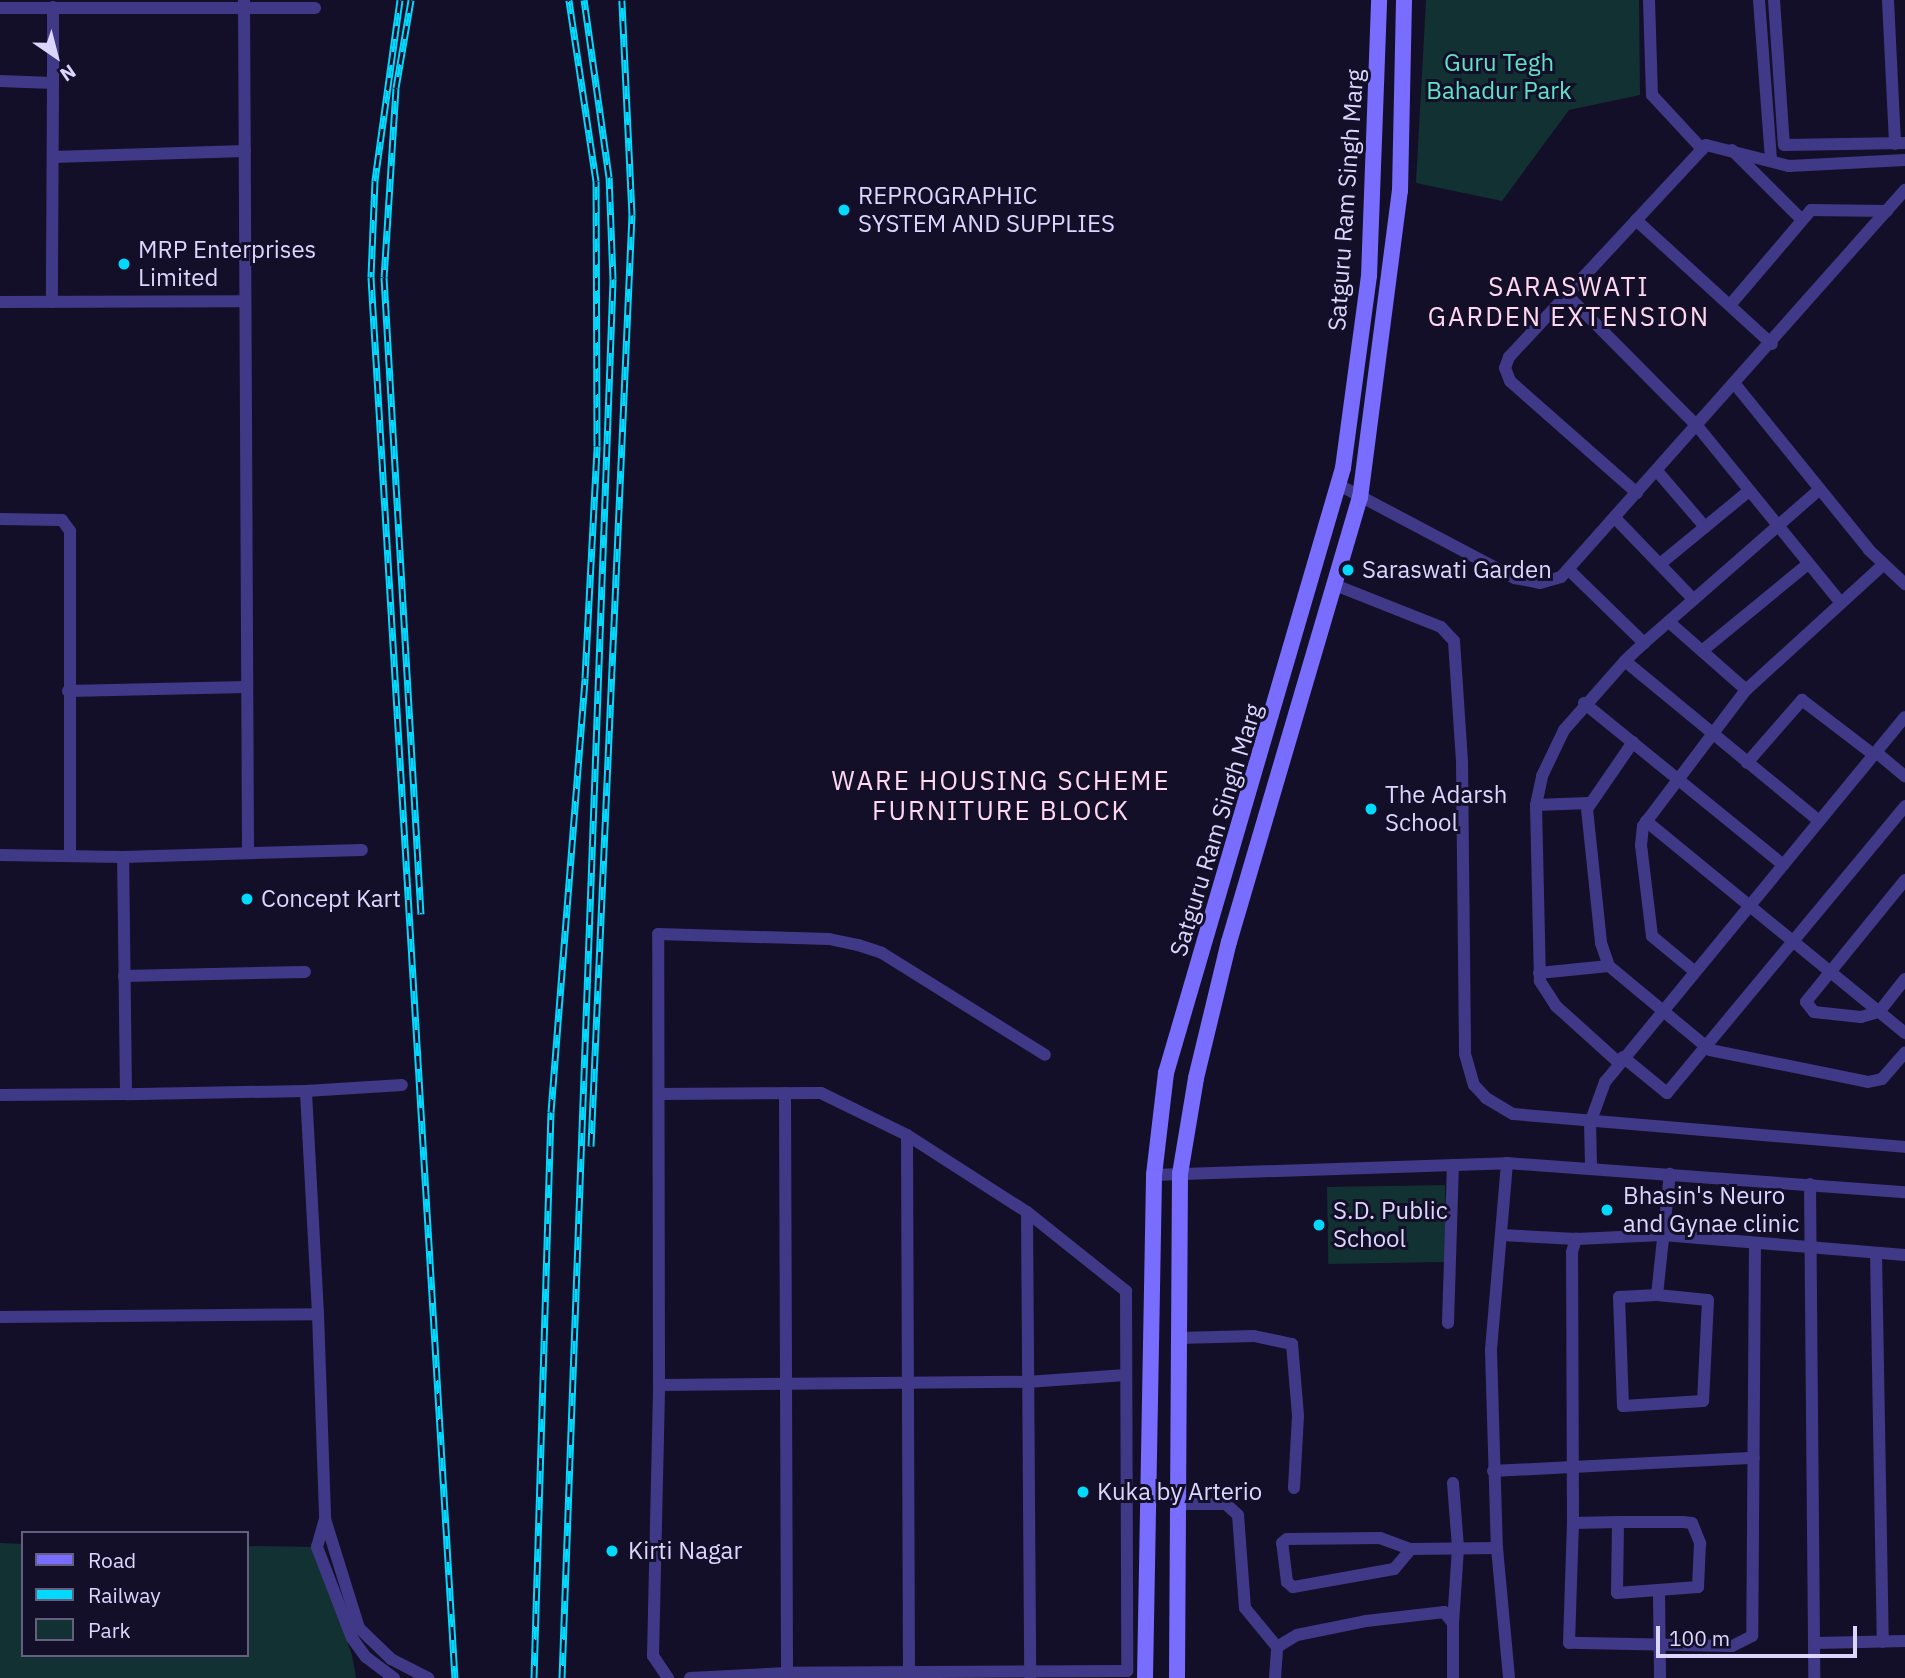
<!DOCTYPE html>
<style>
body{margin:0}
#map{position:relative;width:1905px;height:1678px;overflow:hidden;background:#140f28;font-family:"IBM Plex Sans",sans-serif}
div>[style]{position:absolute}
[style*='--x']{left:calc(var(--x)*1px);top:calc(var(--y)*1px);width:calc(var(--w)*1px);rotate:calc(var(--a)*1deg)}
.green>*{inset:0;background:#123132;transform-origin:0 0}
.minor>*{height:12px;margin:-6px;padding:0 6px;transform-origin:6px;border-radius:6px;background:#403988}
.secondary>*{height:16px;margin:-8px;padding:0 8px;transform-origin:8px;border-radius:8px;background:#786dff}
.rail>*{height:7px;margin-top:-3.5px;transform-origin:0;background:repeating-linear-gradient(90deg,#140f28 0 13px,#02d9ff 0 26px);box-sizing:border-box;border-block:2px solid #02d9ff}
.dots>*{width:19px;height:19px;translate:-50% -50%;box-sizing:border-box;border:4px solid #140f28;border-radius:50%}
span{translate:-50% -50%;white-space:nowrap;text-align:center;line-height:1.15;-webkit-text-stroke:6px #140f28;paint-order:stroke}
.park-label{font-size:24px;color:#5ee3c8}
.poi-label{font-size:24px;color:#dcd6ff}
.left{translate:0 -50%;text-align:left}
.street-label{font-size:24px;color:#dcd6ff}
.neighbourhood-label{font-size:26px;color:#ffd8ef;letter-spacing:2px}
.legend{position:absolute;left:21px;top:1531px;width:228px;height:126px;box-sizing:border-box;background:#140f28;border:2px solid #645f7e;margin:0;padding:9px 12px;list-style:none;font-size:21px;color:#dcd6ff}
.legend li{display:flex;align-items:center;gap:14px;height:35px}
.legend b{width:35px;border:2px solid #645f7e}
.north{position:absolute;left:21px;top:21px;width:70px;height:70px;-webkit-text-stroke:5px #140f28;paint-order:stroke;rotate:145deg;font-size:19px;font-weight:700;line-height:28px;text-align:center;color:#dcd6ff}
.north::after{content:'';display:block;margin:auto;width:24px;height:32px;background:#dcd6ff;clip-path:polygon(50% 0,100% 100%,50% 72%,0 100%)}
.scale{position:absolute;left:1656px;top:1626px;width:201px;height:32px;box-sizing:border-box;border:4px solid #dcd6ff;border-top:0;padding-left:9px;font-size:21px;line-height:24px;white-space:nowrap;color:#dcd6ff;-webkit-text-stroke:5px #140f28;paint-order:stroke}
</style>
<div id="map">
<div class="green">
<div style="clip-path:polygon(1426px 0,1639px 0,1640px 95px,1569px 110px,1502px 201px,1416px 183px)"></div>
<div style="left:1445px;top:1185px;width:77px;height:118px;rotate:89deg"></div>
<div style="clip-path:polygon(0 1543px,23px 1544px,23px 1655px,247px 1655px,247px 1546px,313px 1547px,352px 1655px,356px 1678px,0 1678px)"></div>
</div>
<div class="minor">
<div style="--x:244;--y:0;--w:853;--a:89.73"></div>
<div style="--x:1649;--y:0;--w:95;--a:88.2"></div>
<div style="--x:1652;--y:95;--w:74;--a:47.2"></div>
<div style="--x:1759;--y:0;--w:159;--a:85.7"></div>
<div style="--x:1774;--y:0;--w:145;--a:86.1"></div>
<div style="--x:1784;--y:145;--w:121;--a:-0.9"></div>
<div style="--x:1888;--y:0;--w:144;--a:87.2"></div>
<div style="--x:53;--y:7;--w:76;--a:90"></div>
<div style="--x:0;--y:8;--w:315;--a:0"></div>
<div style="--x:0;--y:81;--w:53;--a:2.2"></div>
<div style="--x:53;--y:83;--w:219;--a:90.3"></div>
<div style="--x:1732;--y:150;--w:98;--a:45"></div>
<div style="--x:53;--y:157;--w:192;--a:-1.8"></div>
<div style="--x:1636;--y:220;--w:184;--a:42.4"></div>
<div style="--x:1567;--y:295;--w:186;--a:45.2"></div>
<div style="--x:1698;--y:427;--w:225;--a:50.9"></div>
<div style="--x:0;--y:302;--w:244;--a:-0.2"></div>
<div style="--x:1730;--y:305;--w:125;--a:-49.5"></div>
<div style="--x:1811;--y:210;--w:76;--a:0.8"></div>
<div style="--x:1734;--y:383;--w:215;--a:51"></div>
<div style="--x:1869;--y:550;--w:50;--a:43.4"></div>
<div style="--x:1657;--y:471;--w:74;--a:49.4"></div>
<div style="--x:1339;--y:485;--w:199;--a:27.9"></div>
<div style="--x:1515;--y:578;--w:25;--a:11"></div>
<div style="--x:1540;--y:583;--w:22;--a:-16"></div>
<div style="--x:1561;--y:577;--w:518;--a:-48.37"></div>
<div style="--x:1637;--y:493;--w:169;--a:-138.6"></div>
<div style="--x:1510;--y:381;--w:14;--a:-111"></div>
<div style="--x:1505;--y:368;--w:12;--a:-70"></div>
<div style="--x:1509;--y:357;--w:289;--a:-47.1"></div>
<div style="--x:1706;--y:145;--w:86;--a:14.2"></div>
<div style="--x:1789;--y:166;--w:116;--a:-3"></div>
<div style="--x:0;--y:519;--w:62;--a:0.9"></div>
<div style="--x:62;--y:520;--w:14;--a:54"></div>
<div style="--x:70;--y:531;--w:325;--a:90"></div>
<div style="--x:1616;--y:519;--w:112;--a:46.1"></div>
<div style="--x:1660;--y:564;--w:115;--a:-39.4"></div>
<div style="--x:1569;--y:570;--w:105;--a:44.2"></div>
<div style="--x:1644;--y:643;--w:232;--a:-41.2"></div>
<div style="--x:1335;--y:585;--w:114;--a:21.6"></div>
<div style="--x:1441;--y:627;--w:19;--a:47"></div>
<div style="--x:1454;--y:641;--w:122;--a:86.2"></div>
<div style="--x:1462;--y:763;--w:291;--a:89.4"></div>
<div style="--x:1465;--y:1054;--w:32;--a:74"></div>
<div style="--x:1474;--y:1085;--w:18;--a:47"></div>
<div style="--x:1486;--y:1098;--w:31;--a:31"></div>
<div style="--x:1513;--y:1114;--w:393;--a:4.8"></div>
<div style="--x:1669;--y:622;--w:103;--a:41.4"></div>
<div style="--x:1644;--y:643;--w:26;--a:137"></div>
<div style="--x:1625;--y:661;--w:251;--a:39.5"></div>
<div style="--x:1702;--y:651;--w:137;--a:-39.4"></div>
<div style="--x:68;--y:691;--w:178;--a:-1.3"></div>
<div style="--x:1584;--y:703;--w:257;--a:39.1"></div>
<div style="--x:1633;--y:742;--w:81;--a:124.5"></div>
<div style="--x:1587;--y:809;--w:135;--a:84"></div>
<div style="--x:1601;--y:943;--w:24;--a:71"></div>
<div style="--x:1609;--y:966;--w:131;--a:39.7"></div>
<div style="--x:1710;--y:1050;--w:161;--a:11.4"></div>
<div style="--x:1868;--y:1082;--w:14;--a:-12"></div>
<div style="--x:1882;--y:1079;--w:35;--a:-49"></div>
<div style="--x:1876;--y:752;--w:38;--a:40"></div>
<div style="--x:1747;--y:763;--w:84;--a:-48.9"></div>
<div style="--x:1802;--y:700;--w:91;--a:37.4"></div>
<div style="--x:1536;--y:805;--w:53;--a:-2.2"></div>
<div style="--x:1646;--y:821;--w:335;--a:39.3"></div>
<div style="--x:0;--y:855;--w:123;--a:0.9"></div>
<div style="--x:1905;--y:880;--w:157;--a:129.1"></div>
<div style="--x:1806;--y:1002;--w:13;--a:51"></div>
<div style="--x:1814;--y:1012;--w:47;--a:6.1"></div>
<div style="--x:1861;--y:1017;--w:19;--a:-16"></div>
<div style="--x:1879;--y:1012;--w:42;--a:-51.8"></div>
<div style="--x:1694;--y:971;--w:55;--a:-140.2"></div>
<div style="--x:1652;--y:936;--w:92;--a:-96.9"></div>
<div style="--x:1641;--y:845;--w:19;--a:-84"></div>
<div style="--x:1643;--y:826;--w:171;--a:-52.9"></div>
<div style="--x:1746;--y:690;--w:185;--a:-42.4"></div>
<div style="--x:1539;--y:973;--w:70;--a:-5.7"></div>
<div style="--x:124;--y:976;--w:181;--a:-1.3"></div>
<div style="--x:1623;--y:1057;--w:57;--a:39.3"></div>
<div style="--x:1667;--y:1093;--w:373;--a:-50.3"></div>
<div style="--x:1618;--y:1062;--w:84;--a:-137.9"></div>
<div style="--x:1556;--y:1006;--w:30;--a:-123"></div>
<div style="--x:1540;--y:981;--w:176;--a:-91.3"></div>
<div style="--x:1536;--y:805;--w:30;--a:-78"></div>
<div style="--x:1542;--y:776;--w:51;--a:-64.4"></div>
<div style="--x:1564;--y:730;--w:92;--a:-48.5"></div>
<div style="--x:306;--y:1091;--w:180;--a:179"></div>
<div style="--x:126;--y:1094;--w:237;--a:-90.7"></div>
<div style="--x:123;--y:857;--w:239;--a:-1.7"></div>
<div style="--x:785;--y:1093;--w:585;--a:89.8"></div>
<div style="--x:661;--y:1094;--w:160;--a:-0.4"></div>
<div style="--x:821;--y:1093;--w:96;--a:26"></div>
<div style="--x:907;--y:1135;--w:143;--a:32.7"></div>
<div style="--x:1027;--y:1212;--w:127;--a:38.6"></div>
<div style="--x:1126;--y:1291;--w:380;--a:89.8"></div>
<div style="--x:1127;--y:1671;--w:340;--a:179.7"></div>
<div style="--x:787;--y:1673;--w:97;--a:177"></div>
<div style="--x:0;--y:1095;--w:126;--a:-0.5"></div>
<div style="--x:907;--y:1135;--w:543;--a:89.79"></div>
<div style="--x:1507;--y:1163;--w:188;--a:94.9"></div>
<div style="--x:1491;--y:1350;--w:198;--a:88.3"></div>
<div style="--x:1497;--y:1548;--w:131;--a:84.7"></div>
<div style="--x:1591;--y:1166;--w:43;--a:-91.3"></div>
<div style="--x:1590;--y:1123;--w:44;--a:-69.9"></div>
<div style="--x:1605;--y:1082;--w:472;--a:-50.6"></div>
<div style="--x:1154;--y:1175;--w:353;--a:-1.9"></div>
<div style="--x:1507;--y:1163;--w:399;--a:4.2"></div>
<div style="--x:1810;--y:1184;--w:494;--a:89.5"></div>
<div style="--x:1027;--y:1212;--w:466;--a:89.6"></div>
<div style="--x:1501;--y:1235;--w:75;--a:3.1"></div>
<div style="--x:1755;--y:1243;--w:393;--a:90.4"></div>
<div style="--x:1752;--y:1636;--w:22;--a:153"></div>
<div style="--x:1732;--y:1646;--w:163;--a:-178.9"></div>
<div style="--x:1569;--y:1643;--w:120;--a:-88.1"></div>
<div style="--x:1573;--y:1523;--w:271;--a:-90.2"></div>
<div style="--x:1572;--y:1252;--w:14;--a:-73"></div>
<div style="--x:1576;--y:1239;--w:87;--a:-2.6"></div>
<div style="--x:1663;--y:1235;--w:243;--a:4.7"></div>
<div style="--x:1876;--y:1253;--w:389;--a:89"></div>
<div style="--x:1657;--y:1295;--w:51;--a:5.6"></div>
<div style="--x:1708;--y:1300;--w:101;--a:92.8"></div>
<div style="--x:1703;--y:1401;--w:80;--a:176.4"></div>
<div style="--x:1623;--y:1406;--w:109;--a:-92.1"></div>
<div style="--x:1619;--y:1297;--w:38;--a:-3"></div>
<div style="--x:1657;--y:1295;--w:122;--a:-83.9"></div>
<div style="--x:318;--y:1314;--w:223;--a:-93.1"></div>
<div style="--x:306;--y:1091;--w:96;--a:-3.6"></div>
<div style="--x:0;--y:1317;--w:318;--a:-0.5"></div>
<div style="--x:318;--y:1314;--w:205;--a:88"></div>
<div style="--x:325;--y:1519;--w:29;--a:106"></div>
<div style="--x:317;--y:1547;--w:97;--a:69"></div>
<div style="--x:352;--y:1638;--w:24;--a:54"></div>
<div style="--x:366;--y:1657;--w:35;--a:37"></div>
<div style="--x:1448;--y:1323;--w:158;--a:-88.2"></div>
<div style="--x:1179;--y:1338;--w:75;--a:-1.5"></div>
<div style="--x:1254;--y:1336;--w:39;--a:12"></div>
<div style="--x:1292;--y:1344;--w:72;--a:85.2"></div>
<div style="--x:1298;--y:1416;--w:72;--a:93.2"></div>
<div style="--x:659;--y:1385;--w:368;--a:-0.5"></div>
<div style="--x:1027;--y:1382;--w:99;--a:-4"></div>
<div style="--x:1493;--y:1471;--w:261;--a:-2.9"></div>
<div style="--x:1453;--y:1483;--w:65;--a:85.6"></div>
<div style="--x:1458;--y:1548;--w:75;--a:93.8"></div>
<div style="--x:1179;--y:1504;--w:47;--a:0"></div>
<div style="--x:1226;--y:1504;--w:16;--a:43"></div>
<div style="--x:1238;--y:1515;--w:93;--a:85.7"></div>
<div style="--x:1245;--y:1608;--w:50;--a:50.6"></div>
<div style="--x:325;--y:1519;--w:114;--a:72.7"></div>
<div style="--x:359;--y:1628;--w:45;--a:44.1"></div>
<div style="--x:391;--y:1659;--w:42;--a:27.2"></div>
<div style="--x:1573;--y:1523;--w:45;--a:-1.3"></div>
<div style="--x:1618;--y:1522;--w:65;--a:0"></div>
<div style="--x:1683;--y:1522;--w:9;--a:6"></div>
<div style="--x:1692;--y:1523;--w:22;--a:68"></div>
<div style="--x:1700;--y:1543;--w:44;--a:92.6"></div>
<div style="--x:1698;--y:1587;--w:81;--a:175.8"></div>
<div style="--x:1617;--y:1593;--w:71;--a:-89.2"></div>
<div style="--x:1411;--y:1549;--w:26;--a:130"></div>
<div style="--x:1394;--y:1569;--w:103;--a:169.9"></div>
<div style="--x:1293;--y:1587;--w:8;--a:-140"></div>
<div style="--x:1287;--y:1582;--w:39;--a:-97"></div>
<div style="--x:1282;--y:1543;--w:6;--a:-39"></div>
<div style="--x:1287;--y:1539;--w:93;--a:-0.6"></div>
<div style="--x:1380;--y:1538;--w:33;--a:20"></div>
<div style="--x:1411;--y:1549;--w:86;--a:-0.7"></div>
<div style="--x:1659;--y:1593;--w:85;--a:89.3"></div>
<div style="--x:1815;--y:1643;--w:90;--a:-1.3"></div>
<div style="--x:668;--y:1678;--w:27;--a:-124"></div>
<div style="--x:653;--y:1656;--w:271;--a:-88.7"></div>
<div style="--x:659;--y:1385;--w:451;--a:-90.1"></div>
<div style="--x:658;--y:934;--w:171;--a:1.7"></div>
<div style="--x:829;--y:939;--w:30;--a:12"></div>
<div style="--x:858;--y:945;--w:25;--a:18"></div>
<div style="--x:882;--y:953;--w:192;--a:32"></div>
<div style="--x:1275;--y:1678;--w:31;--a:-86"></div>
<div style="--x:1277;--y:1647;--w:23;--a:-31"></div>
<div style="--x:1297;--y:1635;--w:70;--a:-11.5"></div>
<div style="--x:1366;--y:1621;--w:79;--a:-6.6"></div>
<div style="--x:1444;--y:1612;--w:14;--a:51"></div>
<div style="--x:1453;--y:1623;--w:55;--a:90"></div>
</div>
<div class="secondary">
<div style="--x:1145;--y:1678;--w:503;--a:-88.97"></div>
<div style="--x:1154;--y:1175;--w:103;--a:-83.3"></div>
<div style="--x:1166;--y:1073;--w:630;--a:-73.69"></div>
<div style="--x:1343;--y:468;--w:194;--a:-82.3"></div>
<div style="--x:1369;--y:276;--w:276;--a:-87.9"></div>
<div style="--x:1177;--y:1678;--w:504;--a:-89.66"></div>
<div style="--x:1180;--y:1174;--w:97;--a:-80.5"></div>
<div style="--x:1196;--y:1078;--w:140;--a:-76.4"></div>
<div style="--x:1229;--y:942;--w:463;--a:-73.6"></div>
<div style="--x:1360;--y:498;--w:310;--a:-82.6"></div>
<div style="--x:1400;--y:191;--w:191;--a:-88.8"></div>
</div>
<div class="rail">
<div style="--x:400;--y:0;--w:183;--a:97.9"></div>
<div style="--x:375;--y:181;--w:96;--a:92.4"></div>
<div style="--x:371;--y:277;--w:1404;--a:86.57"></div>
<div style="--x:411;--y:0;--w:89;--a:99.7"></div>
<div style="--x:396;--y:88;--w:189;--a:93.6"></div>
<div style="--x:384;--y:277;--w:638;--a:86.68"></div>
<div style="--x:591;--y:1146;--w:932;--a:-87.48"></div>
<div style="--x:632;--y:215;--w:215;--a:-92.7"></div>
<div style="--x:534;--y:1678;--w:566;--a:-88.28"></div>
<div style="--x:551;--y:1112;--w:435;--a:-85.5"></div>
<div style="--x:585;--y:678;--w:232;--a:-87"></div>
<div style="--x:597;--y:446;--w:265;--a:-90.2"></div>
<div style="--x:596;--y:181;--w:183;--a:-98.5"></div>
<div style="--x:562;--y:1678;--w:1400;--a:-87.91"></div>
<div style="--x:613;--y:279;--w:102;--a:-92.2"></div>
<div style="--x:609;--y:177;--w:179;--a:-98"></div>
</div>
<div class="dots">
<div style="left:844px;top:210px;background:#02d9ff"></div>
<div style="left:124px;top:264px;background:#02d9ff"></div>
<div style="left:1348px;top:570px;background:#02d9ff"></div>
<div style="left:1371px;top:809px;background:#02d9ff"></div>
<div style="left:247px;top:899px;background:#02d9ff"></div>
<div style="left:1607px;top:1210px;background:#02d9ff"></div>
<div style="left:1319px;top:1225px;background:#02d9ff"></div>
<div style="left:1083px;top:1492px;background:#02d9ff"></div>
<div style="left:612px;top:1551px;background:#02d9ff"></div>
</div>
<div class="park-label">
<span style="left:1499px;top:77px">Guru Tegh<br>Bahadur Park</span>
</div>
<div class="poi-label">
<span class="left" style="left:858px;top:210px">REPROGRAPHIC<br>SYSTEM AND SUPPLIES</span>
<span class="left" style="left:138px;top:264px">MRP Enterprises<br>Limited</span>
<span class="left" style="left:1362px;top:570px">Saraswati Garden</span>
<span class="left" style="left:1385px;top:809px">The Adarsh<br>School</span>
<span class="left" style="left:261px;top:899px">Concept Kart</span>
<span class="left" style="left:1623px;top:1210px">Bhasin's Neuro<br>and Gynae clinic</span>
<span class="left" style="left:1333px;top:1225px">S.D. Public<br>School</span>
<span class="left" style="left:1097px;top:1492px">Kuka by Arterio</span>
<span class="left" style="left:628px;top:1551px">Kirti Nagar</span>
</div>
<div class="street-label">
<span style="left:1346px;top:200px;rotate:-86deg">Satguru Ram Singh Marg</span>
<span style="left:1216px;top:830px;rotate:-73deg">Satguru Ram Singh Marg</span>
</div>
<div class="neighbourhood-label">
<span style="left:1569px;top:302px">SARASWATI<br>GARDEN EXTENSION</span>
<span style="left:1001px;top:796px">WARE HOUSING SCHEME<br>FURNITURE BLOCK</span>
</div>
<ul class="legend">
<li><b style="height:9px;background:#786dff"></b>Road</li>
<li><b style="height:9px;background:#02d9ff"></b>Railway</li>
<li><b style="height:19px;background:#123132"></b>Park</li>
</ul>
<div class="north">N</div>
<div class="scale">100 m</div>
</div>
